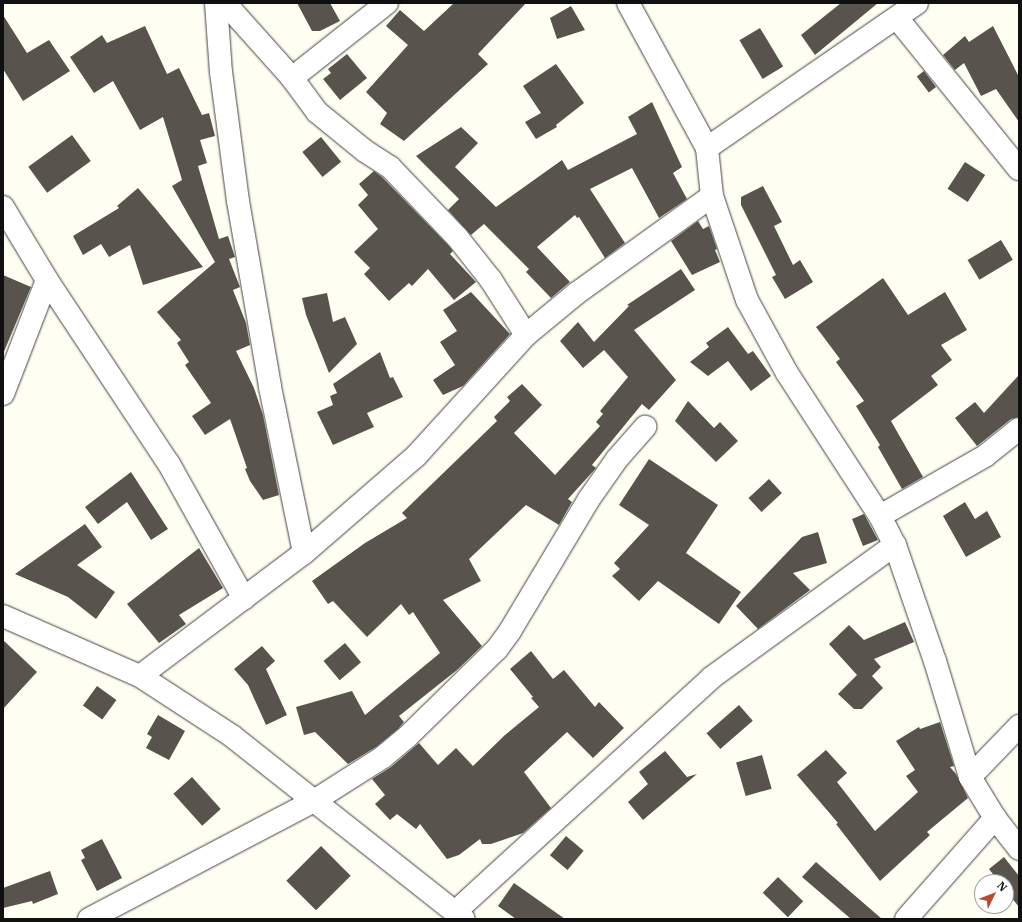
<!DOCTYPE html>
<style>
body{margin:0}
#map{position:relative;width:1022px;height:922px;overflow:hidden;background:#fefef3;font-family:"IBM Plex Serif",serif}
div>[style]{position:absolute}
[style*='--x']{left:calc(var(--x)*1px);top:calc(var(--y)*1px);width:calc(var(--w)*1px);rotate:calc(var(--a)*1deg)}
.building>*{inset:0;background:#58544d;transform-origin:0 0}
.roads{filter:drop-shadow(0 0 1px #434343) drop-shadow(0 0 1px #434343)}
.minor>*{height:22px;margin:-11px;padding:0 11px;transform-origin:11px;border-radius:11px;background:#fff}
span{translate:-50% -50%;white-space:nowrap;text-align:center;line-height:1.15;-webkit-text-stroke:4px #fff;paint-order:stroke}
.frame{position:absolute;inset:0;border:4px solid #101010;pointer-events:none}
.north{position:absolute;left:974px;top:874px;width:40px;height:40px;box-sizing:border-box;background:#fff;border:1px solid #9f9f9f;border-radius:50%;rotate:47deg;font-size:11px;font-weight:700;line-height:16px;text-align:center;color:#101010}
.north::after{content:'';display:block;margin:auto;width:14px;height:18px;background:#b74c31;clip-path:polygon(50% 0,100% 100%,50% 72%,0 100%)}
</style>
<div id="map">
<div class="building">
<div style="clip-path:polygon(297px 3px,330px 3px,340px 21px,320px 31px,312px 31px)"></div>
<div style="clip-path:polygon(454px 3px,526px 3px,478px 54px,488px 64px,404px 141px,380px 124px,387px 113px,366px 92px,408px 45px,386px 26px,400px 10px,424px 31px)"></div>
<div style="clip-path:polygon(841px 3px,878px 3px,815px 55px,801px 35px)"></div>
<div style="clip-path:polygon(571px 6px,585px 30px,557px 39px,550px 18px)"></div>
<div style="clip-path:polygon(3px 15px,27px 53px,49px 40px,70px 71px,23px 101px,3px 69px)"></div>
<div style="clip-path:polygon(145px 26px,167px 74px,179px 68px,202px 115px,209px 113px,215px 136px,200px 140px,207px 163px,198px 166px,219px 239px,228px 236px,235px 257px,229px 259px,240px 287px,233px 290px,246px 323px,250px 345px,236px 351px,254px 388px,263px 415px,279px 495px,263px 500px,250px 481px,245px 469px,247px 468px,230px 419px,205px 435px,192px 416px,211px 403px,185px 365px,189px 362px,177px 343px,181px 340px,157px 312px,215px 262px,172px 186px,182px 180px,163px 117px,140px 130px,113px 81px,94px 93px,70px 57px,102px 35px,107px 43px)"></div>
<div style="clip-path:polygon(993px 26px,1019px 77px,1019px 122px,996px 89px,981px 96px,964px 63px,955px 70px,943px 55px,965px 36px,969px 42px)"></div>
<div style="left:760px;top:28px;width:45px;height:24px;rotate:59deg"></div>
<div style="clip-path:polygon(347px 54px,367px 78px,340px 100px,323px 79px,331px 73px,328px 69px)"></div>
<div style="clip-path:polygon(556px 64px,584px 103px,556px 125px,557px 127px,536px 139px,525px 122px,541px 113px,523px 86px)"></div>
<div style="left:924px;top:71px;width:20px;height:9px;rotate:53deg"></div>
<div style="clip-path:polygon(652px 102px,682px 167px,673px 173px,687px 199px,659px 218px,632px 168px,590px 189px,625px 243px,605px 258px,579px 217px,577px 218px,575px 215px,537px 247px,570px 282px,551px 298px,526px 272px,529px 269px,484px 224px,471px 235px,448px 210px,459px 199px,416px 156px,461px 127px,478px 143px,455px 167px,496px 207px,562px 160px,568px 170px,637px 134px,628px 117px)"></div>
<div style="left:72px;top:135px;width:32px;height:54px;rotate:54deg"></div>
<div style="left:321px;top:137px;width:32px;height:24px;rotate:51deg"></div>
<div style="left:965px;top:162px;width:24px;height:32px;rotate:33deg"></div>
<div style="clip-path:polygon(374px 171px,382px 177px,448px 245px,453px 251px,450px 254px,476px 282px,454px 300px,428px 269px,412px 286px,409px 283px,389px 301px,364px 274px,370px 268px,354px 252px,378px 229px,358px 205px,368px 195px,359px 184px)"></div>
<div style="clip-path:polygon(763px 186px,782px 222px,774px 226px,793px 265px,800px 260px,813px 282px,785px 299px,772px 277px,776px 275px,741px 205px,741px 197px)"></div>
<div style="clip-path:polygon(138px 188px,155px 208px,203px 267px,143px 285px,130px 245px,109px 257px,101px 244px,83px 255px,73px 236px,119px 208px,117px 206px)"></div>
<div style="clip-path:polygon(698px 221px,703px 229px,709px 226px,717px 249px,715px 250px,720px 262px,692px 275px,671px 241px)"></div>
<div style="left:1001px;top:240px;width:23px;height:39px;rotate:59deg"></div>
<div style="clip-path:polygon(681px 269px,695px 290px,634px 330px,676px 380px,649px 410px,642px 404px,592px 465px,596px 468px,568px 499px,572px 502px,559px 525px,526px 505px,469px 559px,481px 581px,443px 600px,482px 646px,457px 670px,399px 716px,404px 722px,398px 729px,376px 747px,348px 764px,315px 732px,304px 735px,296px 707px,352px 691px,365px 715px,440px 653px,413px 612px,409px 615px,401px 604px,367px 637px,333px 601px,328px 604px,312px 581px,365px 543px,407px 518px,402px 513px,497px 421px,494px 417px,510px 401px,507px 397px,522px 384px,542px 405px,514px 433px,555px 475px,600px 426px,596px 422px,603px 414px,600px 411px,628px 377px,604px 350px,583px 368px,560px 341px,578px 322px,594px 342px,629px 306px,627px 305px)"></div>
<div style="clip-path:polygon(3px 275px,31px 287px,3px 354px)"></div>
<div style="clip-path:polygon(883px 278px,908px 315px,945px 292px,967px 330px,941px 345px,952px 360px,931px 376px,938px 385px,891px 421px,923px 477px,902px 489px,878px 447px,880px 445px,856px 406px,864px 401px,836px 362px,840px 359px,816px 327px)"></div>
<div style="clip-path:polygon(471px 292px,510px 334px,463px 386px,443px 395px,433px 380px,455px 365px,440px 342px,457px 331px,443px 310px)"></div>
<div style="clip-path:polygon(327px 293px,333px 322px,345px 317px,357px 344px,329px 373px,306px 315px,302px 298px)"></div>
<div style="clip-path:polygon(728px 327px,748px 354px,753px 351px,771px 376px,751px 391px,728px 361px,708px 376px,690px 362px,709px 347px,706px 343px)"></div>
<div style="clip-path:polygon(380px 352px,390px 378px,393px 377px,403px 397px,367px 413px,374px 427px,333px 445px,317px 412px,333px 405px,330px 396px,337px 393px,333px 384px)"></div>
<div style="clip-path:polygon(1019px 375px,1019px 417px,1011px 419px,977px 446px,955px 418px,975px 402px,984px 413px)"></div>
<div style="clip-path:polygon(688px 401px,714px 428px,720px 422px,738px 441px,716px 462px,675px 421px)"></div>
<div style="clip-path:polygon(649px 459px,718px 505px,686px 553px,741px 592px,719px 624px,658px 581px,639px 601px,612px 576px,620px 569px,614px 563px,649px 525px,619px 505px)"></div>
<div style="clip-path:polygon(131px 472px,168px 529px,151px 540px,127px 502px,98px 524px,85px 507px)"></div>
<div style="left:769px;top:479px;width:19px;height:28px;rotate:47deg"></div>
<div style="clip-path:polygon(965px 502px,975px 519px,987px 511px,1001px 537px,966px 557px,943px 516px)"></div>
<div style="clip-path:polygon(864px 514px,878px 540px,863px 546px,852px 519px)"></div>
<div style="clip-path:polygon(85px 524px,102px 547px,77px 565px,115px 592px,96px 619px,68px 597px,15px 574px)"></div>
<div style="clip-path:polygon(818px 532px,827px 563px,793px 573px,810px 590px,758px 629px,736px 606px,802px 537px)"></div>
<div style="clip-path:polygon(199px 548px,223px 588px,179px 615px,186px 624px,159px 643px,127px 604px)"></div>
<div style="clip-path:polygon(905px 622px,914px 642px,874px 659px,881px 667px,872px 676px,883px 688px,862px 709px,854px 709px,838px 694px,857px 675px,829px 644px,849px 625px,864px 640px)"></div>
<div style="clip-path:polygon(3px 640px,37px 672px,3px 709px)"></div>
<div style="left:345px;top:643px;width:25px;height:28px;rotate:50deg"></div>
<div style="clip-path:polygon(262px 646px,275px 661px,266px 669px,287px 715px,266px 725px,248px 685px,234px 669px)"></div>
<div style="clip-path:polygon(531px 651px,553px 679px,564px 670px,595px 707px,599px 702px,624px 728px,593px 758px,567px 732px,524px 772px,551px 808px,523px 833px,491px 844px,482px 844px,480px 839px,459px 855px,447px 859px,420px 824px,416px 829px,397px 814px,390px 820px,375px 804px,385px 795px,372px 779px,391px 767px,419px 743px,438px 765px,456px 748px,473px 766px,505px 735px,539px 707px,531px 698px,533px 697px,510px 669px)"></div>
<div style="left:97px;top:686px;width:24px;height:24px;rotate:36deg"></div>
<div style="left:739px;top:705px;width:21px;height:43px;rotate:49deg"></div>
<div style="clip-path:polygon(158px 715px,185px 731px,169px 760px,146px 748px,152px 737px,147px 734px)"></div>
<div style="clip-path:polygon(940px 722px,954px 766px,950px 767px,956px 774px,968px 798px,927px 832px,930px 835px,880px 881px,836px 824px,838px 823px,797px 775px,826px 750px,847px 773px,837px 782px,875px 831px,918px 792px,906px 776px,915px 770px,896px 741px,919px 727px,920px 729px)"></div>
<div style="clip-path:polygon(665px 751px,687px 777px,697px 774px,643px 820px,628px 802px,648px 784px,639px 772px)"></div>
<div style="left:762px;top:755px;width:35px;height:27px;rotate:74deg"></div>
<div style="left:192px;top:777px;width:43px;height:25px;rotate:48deg"></div>
<div style="left:566px;top:836px;width:23px;height:25px;rotate:40deg"></div>
<div style="clip-path:polygon(102px 839px,122px 878px,97px 891px,81px 860px,85px 858px,81px 850px)"></div>
<div style="left:321px;top:846px;width:42px;height:49px;rotate:45deg"></div>
<div style="clip-path:polygon(1004px 857px,1019px 876px,1019px 907px,1006px 891px,1006px 882px,999px 882px,989px 869px)"></div>
<div style="clip-path:polygon(816px 862px,882px 919px,851px 919px,802px 877px)"></div>
<div style="clip-path:polygon(50px 871px,58px 894px,33px 904px,32px 901px,3px 908px,3px 888px)"></div>
<div style="left:778px;top:877px;width:35px;height:22px;rotate:44deg"></div>
<div style="clip-path:polygon(514px 883px,565px 919px,516px 919px,498px 906px)"></div>
</div>
<div class="roads">
<div class="minor">
<div style="--x:216;--y:3;--w:69;--a:85.9"></div>
<div style="--x:221;--y:72;--w:130;--a:82.5"></div>
<div style="--x:238;--y:201;--w:189;--a:80.2"></div>
<div style="--x:270;--y:387;--w:169;--a:78.4"></div>
<div style="--x:225;--y:3;--w:101;--a:48.2"></div>
<div style="--x:292;--y:78;--w:42;--a:53.7"></div>
<div style="--x:317;--y:112;--w:62;--a:39.1"></div>
<div style="--x:365;--y:151;--w:30;--a:33"></div>
<div style="--x:390;--y:167;--w:97;--a:46.3"></div>
<div style="--x:457;--y:237;--w:55;--a:51.7"></div>
<div style="--x:491;--y:280;--w:65;--a:57.5"></div>
<div style="--x:628;--y:3;--w:165;--a:61.4"></div>
<div style="--x:707;--y:148;--w:48;--a:84.1"></div>
<div style="--x:712;--y:196;--w:110;--a:71.4"></div>
<div style="--x:747;--y:300;--w:83;--a:61.3"></div>
<div style="--x:787;--y:373;--w:171;--a:57"></div>
<div style="--x:880;--y:516;--w:33;--a:63"></div>
<div style="--x:895;--y:545;--w:123;--a:71"></div>
<div style="--x:935;--y:661;--w:121;--a:73.2"></div>
<div style="--x:970;--y:777;--w:48;--a:58.6"></div>
<div style="--x:995;--y:818;--w:39;--a:52"></div>
<div style="--x:897;--y:18;--w:194;--a:51.1"></div>
<div style="--x:292;--y:78;--w:121;--a:-38.3"></div>
<div style="--x:707;--y:148;--w:255;--a:-34.6"></div>
<div style="--x:3;--y:207;--w:85;--a:58.9"></div>
<div style="--x:47;--y:280;--w:221;--a:56.5"></div>
<div style="--x:169;--y:464;--w:154;--a:60.9"></div>
<div style="--x:3;--y:394;--w:122;--a:-68.9"></div>
<div style="--x:880;--y:516;--w:121;--a:-29.7"></div>
<div style="--x:985;--y:456;--w:43;--a:-38.5"></div>
<div style="--x:3;--y:616;--w:150;--a:23.7"></div>
<div style="--x:140;--y:676;--w:110;--a:33.1"></div>
<div style="--x:232;--y:736;--w:295;--a:38.3"></div>
<div style="--x:140;--y:676;--w:205;--a:-36.9"></div>
<div style="--x:304;--y:553;--w:148;--a:-40.9"></div>
<div style="--x:416;--y:456;--w:164;--a:-47.7"></div>
<div style="--x:526;--y:335;--w:66;--a:-39.5"></div>
<div style="--x:577;--y:293;--w:166;--a:-35.7"></div>
<div style="--x:970;--y:777;--w:71;--a:-46.1"></div>
<div style="--x:455;--y:912;--w:347;--a:-42.4"></div>
<div style="--x:711;--y:678;--w:227;--a:-35.9"></div>
<div style="--x:89;--y:919;--w:254;--a:-27.7"></div>
<div style="--x:314;--y:801;--w:82;--a:-32.5"></div>
<div style="--x:383;--y:757;--w:30;--a:-40"></div>
<div style="--x:406;--y:738;--w:127;--a:-44.4"></div>
<div style="--x:497;--y:649;--w:22;--a:-54"></div>
<div style="--x:510;--y:631;--w:154;--a:-59.1"></div>
<div style="--x:589;--y:499;--w:49;--a:-55"></div>
<div style="--x:617;--y:459;--w:43;--a:-48.8"></div>
<div style="--x:906;--y:919;--w:135;--a:-48.6"></div>
</div>
</div>
<div class="frame"></div>
<div class="north">N</div>
</div>
